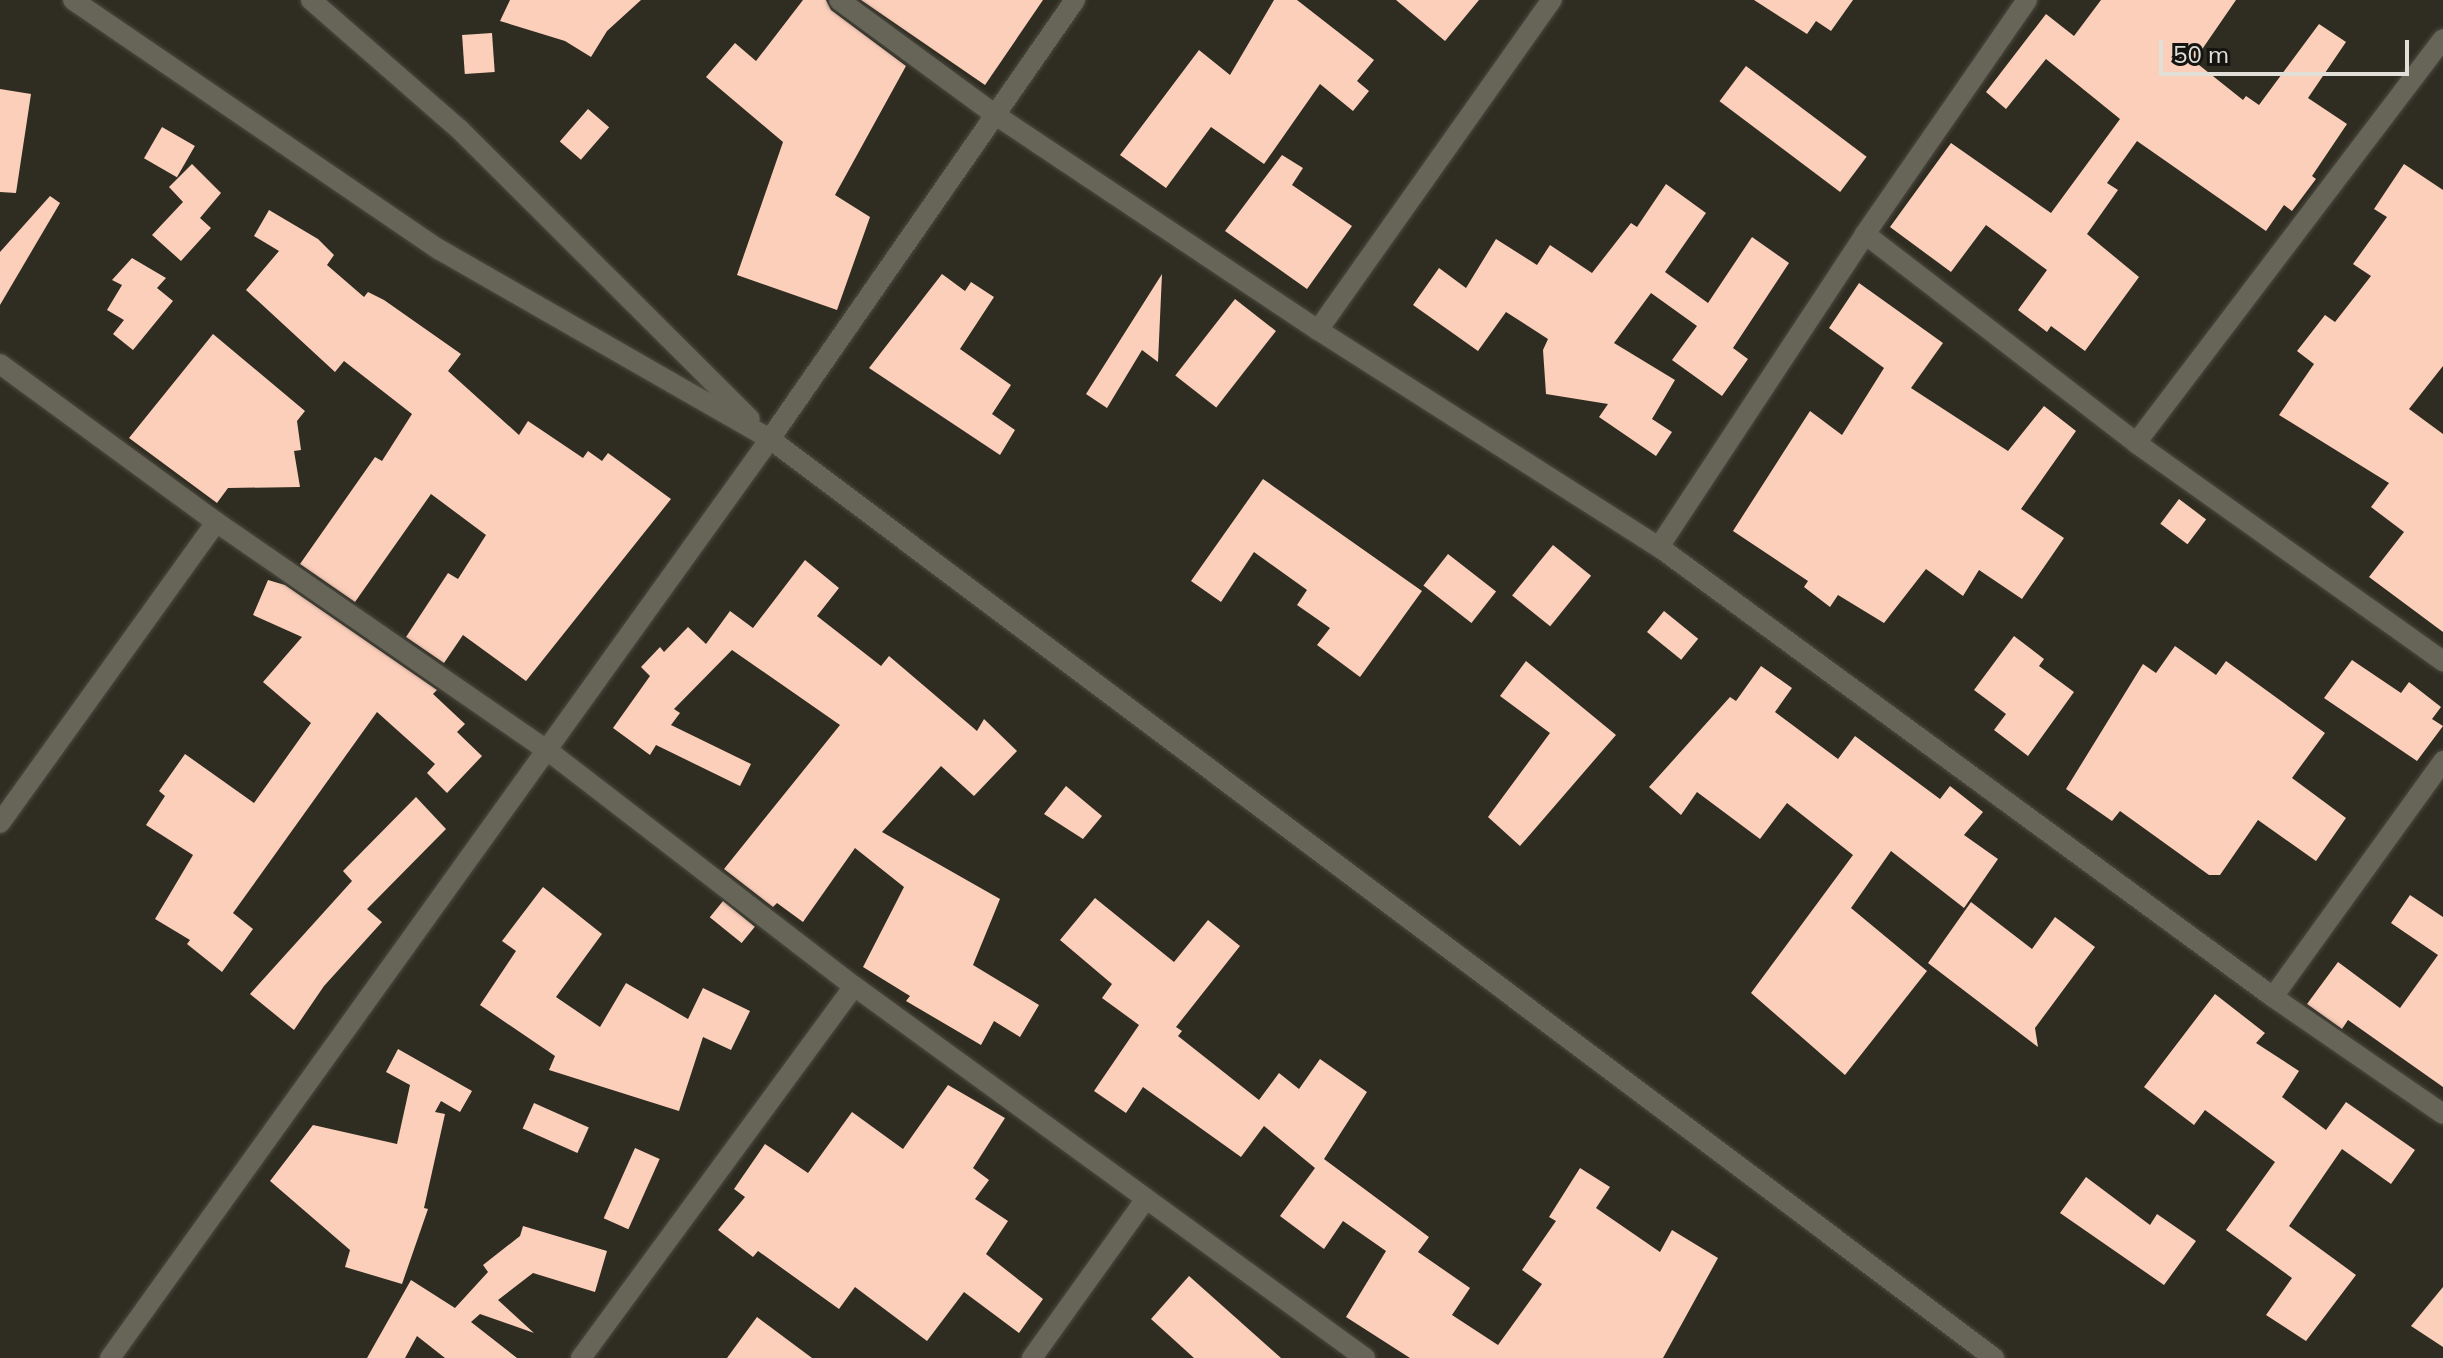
<!DOCTYPE html>
<style>
body{margin:0}
#map{position:relative;width:2443px;height:1358px;overflow:hidden;background:#2f2c21;font-family:Mulish,sans-serif}
div>[style]{position:absolute}
[style*='--x']{left:calc(var(--x)*1px);top:calc(var(--y)*1px);width:calc(var(--w)*1px);rotate:calc(var(--a)*1deg)}
.building>*{inset:0;background:#fccfbb;transform-origin:0 0}
.roads{filter:drop-shadow(0 0 2px #4b4940) drop-shadow(0 0 2px #4b4940)}
.minor>*{height:20px;margin:-10px;padding:0 10px;transform-origin:10px;border-radius:10px;background:#676458}
.tertiary>*{height:20px;margin:-10px;padding:0 10px;transform-origin:10px;border-radius:10px;background:#676458}
span{translate:-50% -50%;white-space:nowrap;text-align:center;line-height:1.15;-webkit-text-stroke:8px #151410;paint-order:stroke}
.scale{position:absolute;left:2159px;top:40px;width:250px;height:36px;box-sizing:border-box;border:4px solid #e0dfd8;border-top:0;padding-left:10px;font-size:24px;line-height:28px;white-space:nowrap;color:#e0dfd8;-webkit-text-stroke:6px #151410;paint-order:stroke}
</style>
<div id="map">
<div class="building">
<div style="clip-path:polygon(510px 0,641px 0,607px 31px,591px 57px,565px 41px,500px 21px)"></div>
<div style="clip-path:polygon(803px 0,826px 0,831px 10px,906px 66px,835px 195px,870px 217px,837px 310px,737px 275px,783px 142px,706px 77px,735px 43px,756px 61px)"></div>
<div style="clip-path:polygon(861px 0,1043px 0,985px 85px)"></div>
<div style="clip-path:polygon(1274px 0,1297px 0,1374px 60px,1357px 81px,1369px 91px,1353px 111px,1320px 84px,1264px 164px,1211px 127px,1166px 188px,1120px 155px,1199px 50px,1230px 75px)"></div>
<div style="clip-path:polygon(1396px 0,1479px 0,1445px 41px)"></div>
<div style="clip-path:polygon(1754px 0,1853px 0,1831px 31px,1816px 21px,1807px 34px)"></div>
<div style="clip-path:polygon(2101px 0,2236px 0,2194px 61px,2243px 100px,2246px 96px,2259px 105px,2319px 24px,2346px 42px,2308px 98px,2347px 124px,2312px 176px,2316px 179px,2292px 211px,2284px 205px,2266px 231px,2137px 141px,2107px 183px,2118px 190px,2087px 234px,2139px 277px,2085px 351px,2051px 326px,2047px 332px,2018px 310px,2047px 270px,1986px 225px,1951px 272px,1890px 227px,1951px 143px,2051px 213px,2120px 119px,2046px 59px,2006px 109px,1986px 92px,2046px 14px,2074px 36px)"></div>
<div style="left:492px;top:33px;width:39px;height:30px;rotate:86deg"></div>
<div style="left:1746px;top:66px;width:151px;height:44px;rotate:37deg"></div>
<div style="clip-path:polygon(0 89px,31px 94px,16px 193px,0 192px)"></div>
<div style="left:588px;top:109px;width:28px;height:43px;rotate:41deg"></div>
<div style="left:162px;top:127px;width:38px;height:36px;rotate:30deg"></div>
<div style="clip-path:polygon(1282px 155px,1303px 168px,1292px 185px,1352px 226px,1307px 289px,1225px 231px)"></div>
<div style="clip-path:polygon(192px 164px,221px 193px,200px 218px,211px 228px,181px 261px,152px 235px,183px 202px,169px 187px)"></div>
<div style="clip-path:polygon(2404px 164px,2443px 190px,2443px 366px,2409px 409px,2443px 434px,2443px 632px,2369px 577px,2404px 532px,2371px 507px,2389px 483px,2279px 415px,2314px 364px,2297px 351px,2325px 315px,2335px 322px,2371px 276px,2353px 264px,2387px 217px,2374px 209px)"></div>
<div style="clip-path:polygon(1666px 184px,1706px 213px,1665px 272px,1708px 303px,1752px 237px,1789px 263px,1733px 348px,1748px 359px,1722px 396px,1672px 360px,1697px 326px,1651px 293px,1614px 343px,1675px 380px,1652px 419px,1672px 432px,1656px 456px,1599px 417px,1608px 404px,1546px 394px,1543px 350px,1548px 339px,1506px 312px,1478px 351px,1413px 305px,1439px 268px,1466px 288px,1496px 239px,1537px 265px,1550px 245px,1592px 273px,1631px 223px,1637px 227px)"></div>
<div style="clip-path:polygon(50px 196px,60px 203px,0 305px,0 252px)"></div>
<div style="clip-path:polygon(269px 210px,318px 239px,334px 255px,327px 265px,364px 297px,368px 292px,384px 300px,461px 354px,448px 371px,519px 435px,528px 421px,583px 458px,588px 451px,602px 461px,608px 453px,671px 499px,526px 681px,463px 635px,444px 663px,406px 637px,448px 573px,458px 579px,486px 535px,431px 494px,355px 602px,300px 564px,375px 457px,382px 461px,412px 414px,344px 361px,335px 372px,246px 290px,279px 251px,254px 236px)"></div>
<div style="clip-path:polygon(132px 258px,166px 278px,157px 288px,173px 301px,133px 350px,113px 334px,124px 320px,107px 310px,122px 285px,112px 280px)"></div>
<div style="clip-path:polygon(942px 274px,965px 291px,971px 282px,994px 297px,960px 349px,1011px 385px,992px 414px,1015px 430px,1000px 455px,869px 368px)"></div>
<div style="clip-path:polygon(1162px 274px,1158px 362px,1142px 350px,1107px 408px,1086px 394px)"></div>
<div style="clip-path:polygon(1859px 283px,1943px 343px,1911px 388px,2008px 451px,2044px 406px,2076px 431px,2021px 509px,2064px 538px,2022px 599px,1979px 570px,1963px 596px,1926px 569px,1884px 623px,1838px 595px,1830px 607px,1804px 587px,1808px 581px,1733px 531px,1810px 411px,1842px 435px,1884px 368px,1829px 328px)"></div>
<div style="left:1235px;top:299px;width:52px;height:97px;rotate:38deg"></div>
<div style="clip-path:polygon(213px 334px,305px 411px,297px 421px,301px 450px,294px 451px,300px 487px,228px 488px,217px 503px,129px 438px)"></div>
<div style="clip-path:polygon(1263px 479px,1422px 591px,1360px 677px,1317px 645px,1330px 628px,1297px 605px,1307px 590px,1254px 552px,1221px 602px,1191px 581px)"></div>
<div style="left:2179px;top:499px;width:34px;height:31px;rotate:37deg"></div>
<div style="left:1553px;top:545px;width:49px;height:65px;rotate:39deg"></div>
<div style="left:1448px;top:554px;width:61px;height:40px;rotate:38deg"></div>
<div style="clip-path:polygon(805px 560px,839px 588px,817px 616px,881px 666px,889px 656px,977px 731px,984px 719px,1017px 751px,974px 796px,941px 766px,882px 832px,1000px 899px,973px 965px,1039px 1005px,1020px 1037px,994px 1021px,981px 1045px,906px 1001px,910px 996px,863px 967px,904px 887px,855px 848px,803px 922px,777px 903px,773px 907px,724px 869px,840px 725px,732px 650px,674px 709px,680px 713px,671px 725px,751px 764px,740px 786px,656px 745px,650px 755px,613px 728px,650px 676px,641px 667px,660px 647px,664px 652px,688px 627px,706px 644px,730px 611px,753px 628px)"></div>
<div style="clip-path:polygon(268px 580px,285px 585px,437px 690px,433px 694px,465px 724px,457px 732px,482px 756px,447px 793px,427px 773px,435px 764px,377px 712px,233px 913px,253px 929px,222px 972px,187px 944px,190px 940px,155px 919px,193px 855px,146px 825px,165px 796px,159px 791px,185px 754px,254px 803px,311px 723px,263px 682px,302px 637px,253px 615px)"></div>
<div style="left:1664px;top:611px;width:44px;height:27px;rotate:39deg"></div>
<div style="clip-path:polygon(2014px 636px,2044px 659px,2039px 666px,2074px 692px,2028px 756px,1994px 730px,2006px 714px,1974px 690px)"></div>
<div style="clip-path:polygon(2175px 646px,2216px 675px,2226px 661px,2325px 733px,2292px 778px,2346px 818px,2316px 861px,2258px 820px,2220px 875px,2209px 875px,2120px 811px,2112px 821px,2066px 789px,2143px 664px,2156px 673px)"></div>
<div style="clip-path:polygon(2352px 660px,2401px 693px,2409px 682px,2441px 707px,2432px 719px,2443px 726px,2417px 761px,2324px 698px)"></div>
<div style="clip-path:polygon(1526px 661px,1616px 735px,1520px 846px,1488px 817px,1550px 733px,1500px 696px)"></div>
<div style="clip-path:polygon(1761px 666px,1792px 688px,1775px 712px,1838px 759px,1855px 736px,1940px 799px,1950px 786px,1983px 812px,1964px 835px,1998px 859px,1964px 908px,1891px 851px,1851px 908px,1927px 971px,1845px 1075px,1751px 993px,1853px 855px,1787px 803px,1760px 839px,1697px 792px,1681px 815px,1649px 787px,1730px 697px,1736px 701px)"></div>
<div style="clip-path:polygon(1066px 786px,1102px 816px,1083px 839px,1044px 814px)"></div>
<div style="clip-path:polygon(416px 797px,446px 829px,367px 909px,382px 922px,324px 986px,294px 1030px,250px 994px,352px 881px,343px 871px)"></div>
<div style="clip-path:polygon(543px 887px,602px 934px,556px 997px,600px 1027px,626px 983px,688px 1019px,703px 988px,750px 1011px,731px 1050px,703px 1037px,679px 1111px,549px 1070px,555px 1056px,480px 1005px,516px 951px,502px 941px)"></div>
<div style="clip-path:polygon(2410px 895px,2443px 917px,2443px 1087px,2348px 1020px,2342px 1029px,2307px 1004px,2338px 962px,2400px 1008px,2438px 955px,2391px 923px)"></div>
<div style="clip-path:polygon(1095px 898px,1174px 962px,1208px 920px,1240px 946px,1176px 1027px,1182px 1031px,1178px 1036px,1259px 1100px,1279px 1073px,1299px 1089px,1320px 1059px,1367px 1092px,1324px 1159px,1429px 1237px,1418px 1252px,1470px 1288px,1452px 1315px,1498px 1345px,1542px 1284px,1522px 1270px,1556px 1221px,1549px 1217px,1580px 1168px,1610px 1187px,1596px 1208px,1660px 1252px,1672px 1230px,1718px 1258px,1663px 1358px,1410px 1358px,1346px 1317px,1386px 1251px,1343px 1221px,1324px 1249px,1280px 1216px,1315px 1168px,1264px 1126px,1241px 1157px,1143px 1087px,1126px 1113px,1094px 1091px,1139px 1025px,1102px 998px,1112px 984px,1060px 940px)"></div>
<div style="left:723px;top:901px;width:41px;height:21px;rotate:39deg"></div>
<div style="clip-path:polygon(1971px 902px,2032px 949px,2055px 917px,2095px 947px,2035px 1028px,2038px 1047px,1928px 963px)"></div>
<div style="clip-path:polygon(2215px 994px,2265px 1033px,2256px 1043px,2299px 1071px,2282px 1097px,2326px 1130px,2346px 1102px,2415px 1150px,2391px 1184px,2342px 1149px,2289px 1226px,2356px 1275px,2306px 1341px,2266px 1315px,2292px 1278px,2226px 1230px,2275px 1162px,2205px 1110px,2194px 1125px,2144px 1087px)"></div>
<div style="clip-path:polygon(398px 1049px,472px 1091px,460px 1112px,441px 1101px,435px 1112px,445px 1114px,424px 1208px,428px 1209px,402px 1284px,345px 1267px,350px 1250px,270px 1181px,313px 1125px,397px 1144px,410px 1085px,386px 1072px)"></div>
<div style="clip-path:polygon(948px 1085px,1005px 1118px,973px 1168px,989px 1180px,975px 1199px,1008px 1221px,986px 1254px,1043px 1299px,1019px 1333px,964px 1292px,927px 1341px,855px 1287px,839px 1309px,758px 1251px,753px 1257px,718px 1230px,745px 1197px,734px 1189px,765px 1144px,808px 1173px,852px 1112px,903px 1149px)"></div>
<div style="left:534px;top:1103px;width:60px;height:28px;rotate:24deg"></div>
<div style="left:635px;top:1148px;width:27px;height:77px;rotate:24deg"></div>
<div style="clip-path:polygon(2086px 1177px,2150px 1225px,2157px 1214px,2196px 1241px,2164px 1285px,2060px 1213px)"></div>
<div style="clip-path:polygon(523px 1226px,607px 1251px,595px 1292px,533px 1273px,498px 1300px,534px 1333px,480px 1314px,471px 1322px,517px 1358px,445px 1358px,417px 1336px,405px 1358px,367px 1358px,411px 1280px,455px 1308px,488px 1272px,483px 1265px,520px 1236px)"></div>
<div style="clip-path:polygon(1189px 1276px,1281px 1358px,1194px 1358px,1151px 1319px)"></div>
<div style="clip-path:polygon(2443px 1287px,2443px 1347px,2411px 1326px)"></div>
<div style="clip-path:polygon(757px 1317px,812px 1358px,727px 1358px)"></div>
</div>
<div class="roads">
<div class="minor">
<div style="--x:839;--y:0;--w:192;--a:36.3"></div>
<div style="--x:994;--y:114;--w:389;--a:33.7"></div>
<div style="--x:1318;--y:330;--w:404;--a:32.5"></div>
<div style="--x:1659;--y:547;--w:761;--a:36.24"></div>
<div style="--x:2273;--y:997;--w:206;--a:34.5"></div>
<div style="--x:1865;--y:234;--w:342;--a:37.6"></div>
<div style="--x:2136;--y:443;--w:377;--a:35.4"></div>
<div style="--x:1318;--y:330;--w:405;--a:-54.7"></div>
<div style="--x:0;--y:364;--w:268;--a:36.2"></div>
<div style="--x:216;--y:522;--w:402;--a:34.6"></div>
<div style="--x:547;--y:750;--w:387;--a:37.6"></div>
<div style="--x:854;--y:986;--w:632;--a:36.05"></div>
<div style="--x:2136;--y:443;--w:507;--a:-52.77"></div>
<div style="--x:1659;--y:547;--w:375;--a:-56.6"></div>
<div style="--x:1865;--y:234;--w:285;--a:-55.3"></div>
<div style="--x:0;--y:823;--w:370;--a:-54.3"></div>
<div style="--x:2273;--y:997;--w:291;--a:-54.2"></div>
<div style="--x:110;--y:1358;--w:1131;--a:-54.32"></div>
<div style="--x:770;--y:439;--w:535;--a:-55.21"></div>
<div style="--x:581;--y:1358;--w:461;--a:-53.7"></div>
<div style="--x:1032;--y:1358;--w:194;--a:-54.4"></div>
</div>
<div class="tertiary">
<div style="--x:73;--y:0;--w:444;--a:34.3"></div>
<div style="--x:440;--y:250;--w:380;--a:29.8"></div>
<div style="--x:770;--y:439;--w:1531;--a:36.9"></div>
<div style="--x:311;--y:0;--w:198;--a:41.1"></div>
<div style="--x:460;--y:130;--w:409;--a:44.9"></div>
</div>
</div>
<div class="scale">50 m</div>
</div>
